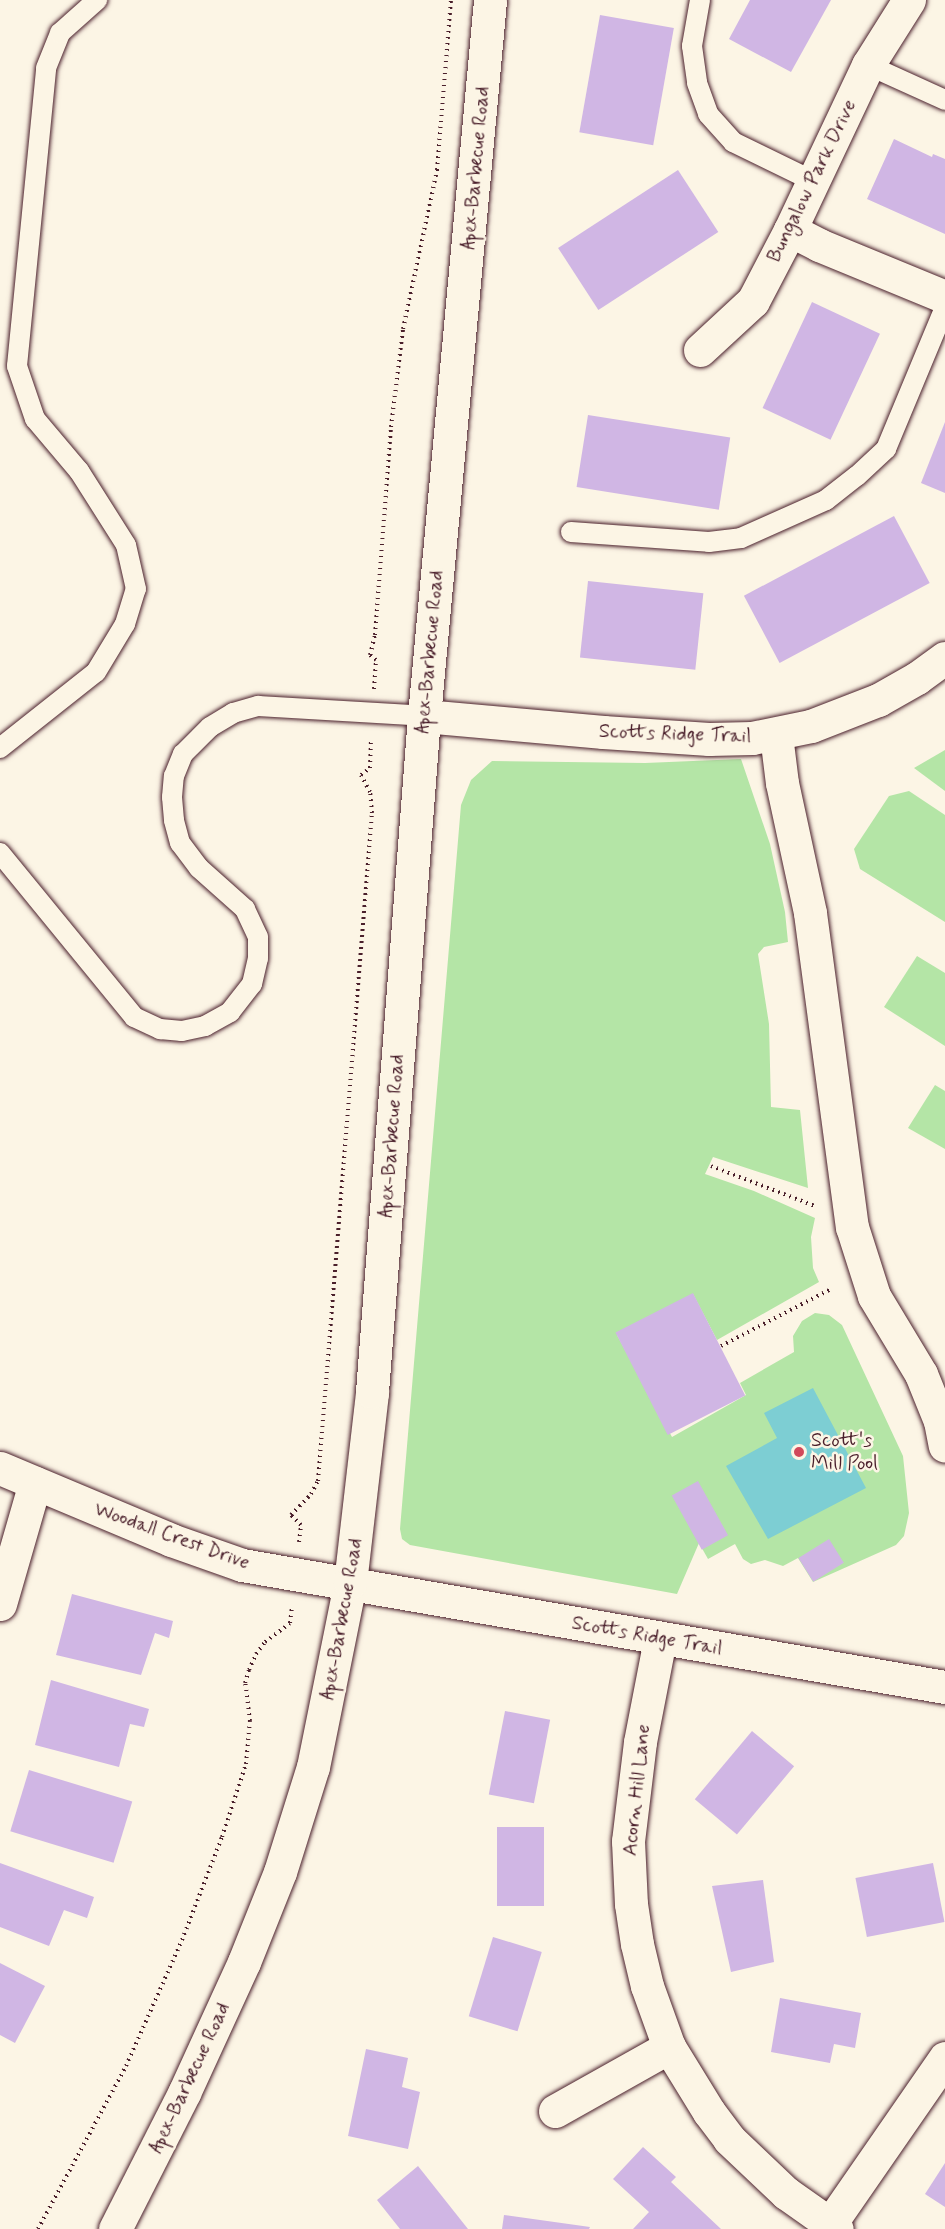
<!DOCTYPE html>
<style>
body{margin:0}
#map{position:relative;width:945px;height:2229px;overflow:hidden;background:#fcf5e5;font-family:Mynerve,sans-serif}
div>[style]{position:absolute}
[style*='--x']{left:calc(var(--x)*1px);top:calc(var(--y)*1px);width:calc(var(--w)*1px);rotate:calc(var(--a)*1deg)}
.green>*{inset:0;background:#b4e5a6}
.water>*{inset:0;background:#7dced3}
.building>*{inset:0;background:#d0b6e4;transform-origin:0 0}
.path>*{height:4px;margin-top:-2px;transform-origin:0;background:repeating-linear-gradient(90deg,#4a1f2b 0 1.5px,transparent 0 6px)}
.roads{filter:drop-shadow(0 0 2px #4a1f2b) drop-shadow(0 0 2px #4a1f2b)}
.service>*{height:20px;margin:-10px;padding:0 10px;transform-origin:10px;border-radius:10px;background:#fcf5e5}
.minor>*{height:33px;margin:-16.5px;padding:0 16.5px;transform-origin:16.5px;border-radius:16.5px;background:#fcf5e5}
.tertiary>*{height:33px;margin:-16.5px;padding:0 16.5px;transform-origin:16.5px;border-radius:16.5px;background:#fcf5e5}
.dots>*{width:16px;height:16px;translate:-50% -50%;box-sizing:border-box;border:3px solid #fcf5e5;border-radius:50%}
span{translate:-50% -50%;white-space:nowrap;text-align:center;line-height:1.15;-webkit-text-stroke:5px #fcf5e5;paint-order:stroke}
.street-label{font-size:20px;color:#4a1f2b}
.poi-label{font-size:20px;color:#4a1f2b}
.left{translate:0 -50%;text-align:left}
</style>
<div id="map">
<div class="green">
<div style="clip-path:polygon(945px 750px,945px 791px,914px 768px)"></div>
<div style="clip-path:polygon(741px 759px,770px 844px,785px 912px,788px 942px,764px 947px,758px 954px,769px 1024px,771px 1107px,800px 1110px,808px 1188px,713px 1157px,705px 1174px,754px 1191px,815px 1218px,811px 1237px,813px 1268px,819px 1282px,717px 1340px,693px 1294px,617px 1335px,672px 1437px,746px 1395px,740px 1383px,794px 1352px,793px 1336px,802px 1321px,815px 1313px,829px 1315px,842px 1325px,903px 1456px,909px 1513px,904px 1536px,896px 1545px,813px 1582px,798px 1558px,783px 1566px,765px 1560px,751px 1564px,743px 1559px,735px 1544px,708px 1559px,699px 1543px,677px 1594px,410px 1545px,402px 1539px,400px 1529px,461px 805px,471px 780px,492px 761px,645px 763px)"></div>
<div style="clip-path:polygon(909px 791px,945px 815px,945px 922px,860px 869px,854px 849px,889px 796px)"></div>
<div style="clip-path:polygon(917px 956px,945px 973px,945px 1046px,884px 1007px)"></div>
<div style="clip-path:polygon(935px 1085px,945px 1091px,945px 1149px,908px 1128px)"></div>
</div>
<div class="water">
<div style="clip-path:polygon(813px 1388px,866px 1488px,768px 1539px,726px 1466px,777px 1438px,764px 1413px)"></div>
</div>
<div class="building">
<div style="clip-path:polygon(750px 0,831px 0,791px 72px,729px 39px)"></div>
<div style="left:600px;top:15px;width:75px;height:119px;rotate:10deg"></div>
<div style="clip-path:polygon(894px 139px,932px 157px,933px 154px,945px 159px,945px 234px,867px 199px)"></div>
<div style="left:678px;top:170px;width:74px;height:143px;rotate:57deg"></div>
<div style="left:812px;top:302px;width:75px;height:117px;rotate:25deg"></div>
<div style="left:588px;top:415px;width:144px;height:73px;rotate:9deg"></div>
<div style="clip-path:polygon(945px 422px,945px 493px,921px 483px)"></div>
<div style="left:894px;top:516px;width:76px;height:170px;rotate:62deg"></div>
<div style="left:588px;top:581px;width:116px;height:77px;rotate:6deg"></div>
<div style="left:693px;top:1293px;width:115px;height:87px;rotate:63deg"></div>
<div style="left:698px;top:1481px;width:62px;height:30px;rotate:61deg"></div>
<div style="left:829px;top:1539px;width:28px;height:36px;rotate:58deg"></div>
<div style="clip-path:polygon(72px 1594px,173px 1621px,169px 1638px,155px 1633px,141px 1675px,56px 1655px)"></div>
<div style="clip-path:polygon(51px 1680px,149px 1709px,144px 1727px,130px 1724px,119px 1767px,35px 1745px)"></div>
<div style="left:505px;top:1711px;width:46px;height:85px;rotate:11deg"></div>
<div style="left:752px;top:1731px;width:55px;height:89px;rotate:40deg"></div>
<div style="left:29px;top:1770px;width:108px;height:64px;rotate:17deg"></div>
<div style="left:497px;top:1827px;width:47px;height:79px"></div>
<div style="clip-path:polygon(0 1863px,94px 1897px,87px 1918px,64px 1910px,49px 1946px,0 1927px)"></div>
<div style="left:933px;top:1863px;width:60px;height:79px;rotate:79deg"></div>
<div style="clip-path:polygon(763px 1880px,774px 1962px,731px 1972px,712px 1886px)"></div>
<div style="left:493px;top:1937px;width:51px;height:83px;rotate:17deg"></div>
<div style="clip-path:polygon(0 1963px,45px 1986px,15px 2043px,0 2035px)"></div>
<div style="clip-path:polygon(780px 1998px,861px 2013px,855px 2048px,834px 2044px,830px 2063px,771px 2052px)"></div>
<div style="clip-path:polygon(366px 2049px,408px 2058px,402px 2087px,420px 2092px,408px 2149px,348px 2136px)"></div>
<div style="clip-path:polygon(643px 2147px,676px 2177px,671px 2182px,721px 2229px,633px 2229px,649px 2212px,613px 2179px)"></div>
<div style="clip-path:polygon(945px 2163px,945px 2207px,925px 2194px)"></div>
<div style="clip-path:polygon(418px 2166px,468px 2229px,400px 2229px,377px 2200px)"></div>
<div style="clip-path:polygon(504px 2215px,590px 2227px,589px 2229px,502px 2229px)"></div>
</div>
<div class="path">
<div style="--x:374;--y:689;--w:29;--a:-86"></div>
<div style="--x:376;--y:660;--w:8;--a:-140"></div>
<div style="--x:370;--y:655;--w:21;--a:-76"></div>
<div style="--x:375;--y:635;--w:209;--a:-85.6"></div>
<div style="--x:391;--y:427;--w:99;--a:-83"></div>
<div style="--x:403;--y:329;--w:163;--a:-77.9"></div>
<div style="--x:437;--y:170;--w:171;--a:-85.3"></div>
<div style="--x:711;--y:1166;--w:111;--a:21"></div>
<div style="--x:721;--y:1346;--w:124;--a:-27.4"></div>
<div style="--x:299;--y:1542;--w:17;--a:-83"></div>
<div style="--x:301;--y:1525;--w:14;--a:-135"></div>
<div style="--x:291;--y:1515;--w:29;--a:-46"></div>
<div style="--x:311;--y:1494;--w:15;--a:-62"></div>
<div style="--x:318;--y:1481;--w:670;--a:-85.38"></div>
<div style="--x:372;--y:813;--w:21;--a:-95"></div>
<div style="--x:370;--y:792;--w:19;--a:-118"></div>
<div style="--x:361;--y:775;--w:11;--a:-38"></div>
<div style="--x:370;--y:768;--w:30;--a:-88"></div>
<div style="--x:38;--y:2229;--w:185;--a:-61.6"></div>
<div style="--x:126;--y:2066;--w:138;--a:-66"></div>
<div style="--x:182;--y:1940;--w:110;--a:-68.8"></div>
<div style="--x:222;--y:1837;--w:77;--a:-71.8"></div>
<div style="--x:246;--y:1764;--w:43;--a:-84.7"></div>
<div style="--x:250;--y:1721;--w:38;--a:-97"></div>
<div style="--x:245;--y:1683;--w:14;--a:-73"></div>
<div style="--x:249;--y:1670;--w:17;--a:-66"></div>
<div style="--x:256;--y:1654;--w:15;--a:-53"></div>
<div style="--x:265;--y:1642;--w:31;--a:-37"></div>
<div style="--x:290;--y:1623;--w:16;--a:-83"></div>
</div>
<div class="roads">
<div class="service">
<div style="--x:700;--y:0;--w:47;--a:99.9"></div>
<div style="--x:692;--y:46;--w:37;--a:82"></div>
<div style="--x:697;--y:83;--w:33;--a:70"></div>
<div style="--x:708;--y:114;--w:38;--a:48"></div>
<div style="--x:733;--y:142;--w:89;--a:26"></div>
<div style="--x:868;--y:65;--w:85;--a:24.4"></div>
<div style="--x:571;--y:532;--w:138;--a:4.1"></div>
<div style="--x:709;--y:542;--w:32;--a:-7"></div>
<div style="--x:741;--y:538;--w:93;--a:-24.1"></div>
<div style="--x:826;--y:500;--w:39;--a:-38"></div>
<div style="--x:857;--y:476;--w:40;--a:-43"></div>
<div style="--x:886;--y:449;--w:154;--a:-67.4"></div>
<div style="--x:0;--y:748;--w:122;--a:-38.4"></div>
<div style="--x:96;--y:672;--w:56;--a:-58.9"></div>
<div style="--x:125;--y:624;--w:37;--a:-73"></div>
<div style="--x:136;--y:589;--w:45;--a:-102.8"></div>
<div style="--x:126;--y:545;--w:88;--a:-122.4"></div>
<div style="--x:79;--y:471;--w:68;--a:-130.2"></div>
<div style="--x:35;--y:419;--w:56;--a:-108.8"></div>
<div style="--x:17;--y:366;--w:299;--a:-84.4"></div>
<div style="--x:46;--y:68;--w:38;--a:-68"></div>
<div style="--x:60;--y:33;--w:50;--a:-41.7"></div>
<div style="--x:0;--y:853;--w:212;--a:50.7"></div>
<div style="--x:134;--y:1017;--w:29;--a:25"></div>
<div style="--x:160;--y:1029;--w:22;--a:5"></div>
<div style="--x:182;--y:1031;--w:24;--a:-12"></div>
<div style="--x:205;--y:1026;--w:29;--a:-29"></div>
<div style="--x:230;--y:1012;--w:36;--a:-52"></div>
<div style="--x:252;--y:984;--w:27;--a:-77"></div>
<div style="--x:258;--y:958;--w:21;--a:-90"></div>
<div style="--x:258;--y:937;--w:31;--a:-115"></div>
<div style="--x:245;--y:909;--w:62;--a:-138.3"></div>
<div style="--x:199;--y:868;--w:31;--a:-127"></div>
<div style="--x:180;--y:843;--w:24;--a:-105"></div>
<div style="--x:174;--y:820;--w:23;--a:-95"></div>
<div style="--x:172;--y:797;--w:21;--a:-85"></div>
<div style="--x:174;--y:776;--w:24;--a:-68"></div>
<div style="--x:183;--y:754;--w:38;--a:-45"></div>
<div style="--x:210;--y:727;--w:27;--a:-31"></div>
<div style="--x:233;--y:713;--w:26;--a:-16"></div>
<div style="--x:258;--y:706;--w:166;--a:3.4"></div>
</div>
<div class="minor">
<div style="--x:790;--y:230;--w:33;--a:27"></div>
<div style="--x:819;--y:245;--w:136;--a:22.4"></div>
<div style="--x:700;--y:350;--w:72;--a:-42.8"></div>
<div style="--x:753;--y:301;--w:80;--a:-62.5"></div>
<div style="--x:790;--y:230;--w:183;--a:-64.7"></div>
<div style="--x:868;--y:65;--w:77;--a:-57.8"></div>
<div style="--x:424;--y:716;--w:180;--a:5.1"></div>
<div style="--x:603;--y:732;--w:106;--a:3.8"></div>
<div style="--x:709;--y:739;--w:43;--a:-1.3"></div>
<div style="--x:752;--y:738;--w:60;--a:-11.5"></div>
<div style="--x:811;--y:726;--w:72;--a:-21.2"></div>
<div style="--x:878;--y:700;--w:45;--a:-29.4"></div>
<div style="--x:917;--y:678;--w:34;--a:-36"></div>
<div style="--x:776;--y:735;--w:48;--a:82.9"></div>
<div style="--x:782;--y:783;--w:133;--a:77.8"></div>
<div style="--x:810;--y:913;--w:317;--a:82.4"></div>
<div style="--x:852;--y:1227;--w:72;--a:72.3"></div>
<div style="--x:874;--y:1296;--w:91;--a:58.9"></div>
<div style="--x:921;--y:1374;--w:51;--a:68"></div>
<div style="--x:940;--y:1421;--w:25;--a:79"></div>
<div style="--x:0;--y:1468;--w:186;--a:22.8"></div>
<div style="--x:171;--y:1540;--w:75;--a:19.4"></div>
<div style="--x:242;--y:1565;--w:714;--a:9.85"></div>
<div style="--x:0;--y:1604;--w:126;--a:-73.9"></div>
<div style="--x:660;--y:1639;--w:105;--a:101"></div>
<div style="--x:640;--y:1742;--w:100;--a:96.9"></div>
<div style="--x:628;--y:1841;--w:63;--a:87.3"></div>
<div style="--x:631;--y:1904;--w:40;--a:81.5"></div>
<div style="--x:637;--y:1944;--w:43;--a:76.6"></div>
<div style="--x:647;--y:1986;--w:65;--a:70.2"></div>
<div style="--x:669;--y:2047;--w:76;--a:58.4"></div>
<div style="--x:709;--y:2112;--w:34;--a:53"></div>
<div style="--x:729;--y:2139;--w:79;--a:43.5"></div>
<div style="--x:786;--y:2193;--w:62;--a:35.2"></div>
<div style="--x:555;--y:2111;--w:131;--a:-29.3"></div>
<div style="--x:830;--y:2224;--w:202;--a:-55.3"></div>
</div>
<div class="tertiary">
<div style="--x:115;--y:2229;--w:153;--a:-63.1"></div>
<div style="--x:184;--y:2093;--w:144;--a:-65.4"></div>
<div style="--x:244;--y:1962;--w:97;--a:-68.2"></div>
<div style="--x:280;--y:1872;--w:110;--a:-72.6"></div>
<div style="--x:313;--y:1767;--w:188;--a:-78.6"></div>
<div style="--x:350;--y:1583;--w:192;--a:-83.4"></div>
<div style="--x:372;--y:1392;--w:678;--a:-85.6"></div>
<div style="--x:424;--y:716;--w:719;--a:-84.73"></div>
</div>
</div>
<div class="dots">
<div style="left:799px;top:1452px;background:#d1495b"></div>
</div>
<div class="street-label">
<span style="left:476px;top:168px;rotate:-85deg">Apex-Barbecue Road</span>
<span style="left:812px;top:181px;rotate:-64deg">Bungalow Park Drive</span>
<span style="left:430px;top:652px;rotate:-85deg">Apex-Barbecue Road</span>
<span style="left:675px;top:734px;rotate:2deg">Scotts Ridge Trail</span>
<span style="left:392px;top:1136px;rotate:-86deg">Apex-Barbecue Road</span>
<span style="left:172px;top:1536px;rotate:20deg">Woodall Crest Drive</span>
<span style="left:342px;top:1619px;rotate:-80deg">Apex-Barbecue Road</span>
<span style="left:647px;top:1636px;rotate:10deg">Scotts Ridge Trail</span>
<span style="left:637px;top:1790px;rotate:-84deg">Acorn Hill Lane</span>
<span style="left:190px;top:2078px;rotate:-65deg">Apex-Barbecue Road</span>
</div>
<div class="poi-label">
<span class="left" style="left:811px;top:1452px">Scott's<br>Mill Pool</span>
</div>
</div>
